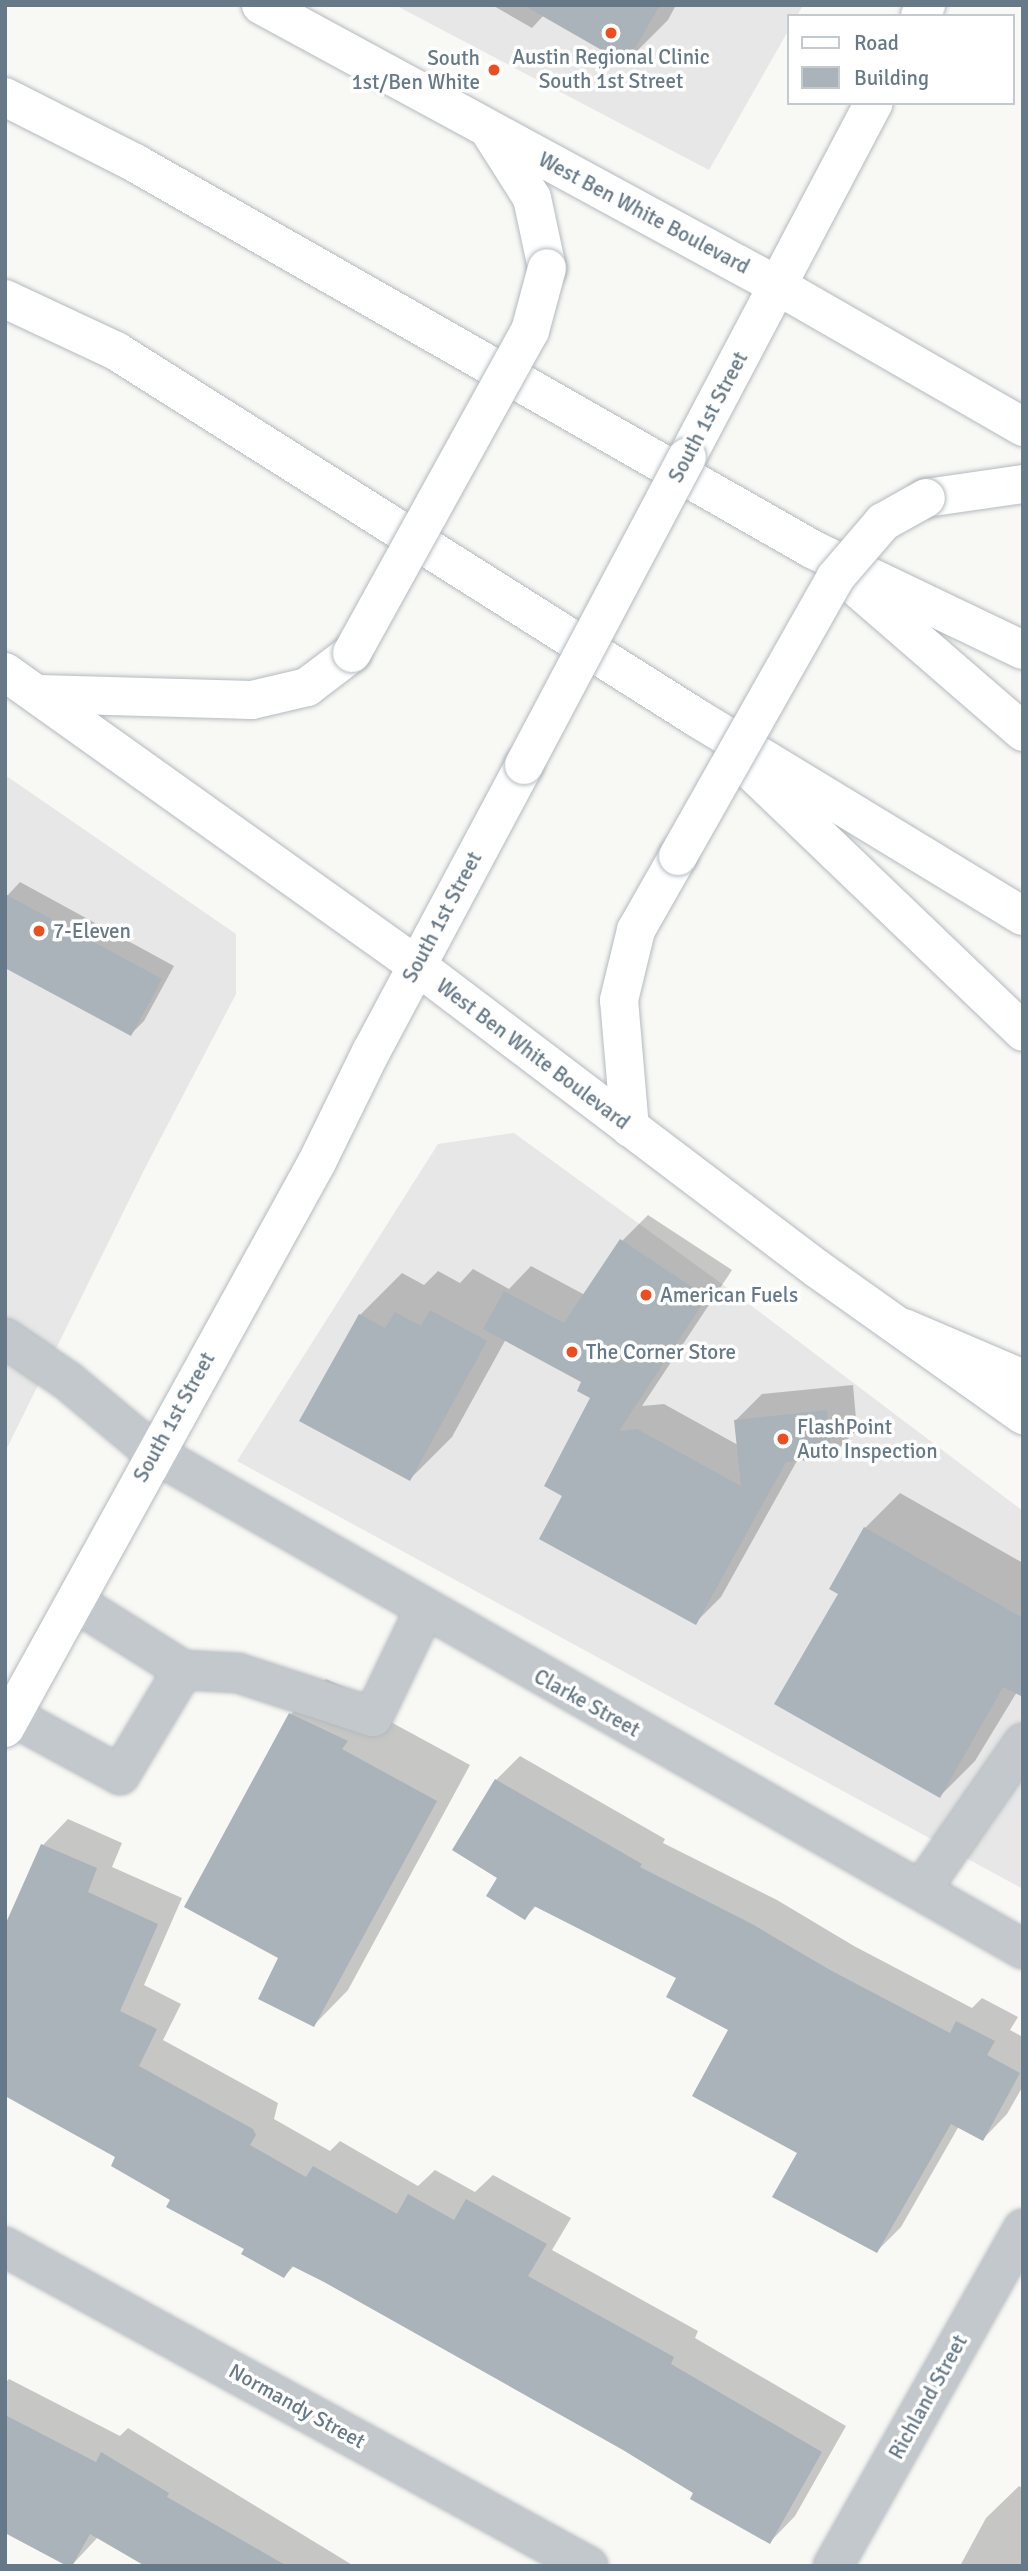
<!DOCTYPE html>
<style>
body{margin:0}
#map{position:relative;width:1028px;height:2571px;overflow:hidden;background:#f8f8f5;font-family:Signika,sans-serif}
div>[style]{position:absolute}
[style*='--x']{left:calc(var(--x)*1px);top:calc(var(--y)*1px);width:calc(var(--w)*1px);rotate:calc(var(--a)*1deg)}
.built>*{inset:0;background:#e6e7e6}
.shadow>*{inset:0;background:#0003}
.building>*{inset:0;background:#aab3b9}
.roads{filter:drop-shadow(0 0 2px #b4babe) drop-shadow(0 0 2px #b4babe)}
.minor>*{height:38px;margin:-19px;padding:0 19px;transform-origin:19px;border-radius:19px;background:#c3c8cc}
.major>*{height:38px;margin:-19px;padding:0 19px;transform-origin:19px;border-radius:19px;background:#fff}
.highway>*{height:38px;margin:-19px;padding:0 19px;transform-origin:19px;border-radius:19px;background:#fff}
.bridges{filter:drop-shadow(0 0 2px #b4babe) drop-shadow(0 0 2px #b4babe)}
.major-bridge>*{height:38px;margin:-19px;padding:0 19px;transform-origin:19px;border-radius:19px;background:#fff}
.dots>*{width:19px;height:19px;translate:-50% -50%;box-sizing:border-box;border:4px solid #fff;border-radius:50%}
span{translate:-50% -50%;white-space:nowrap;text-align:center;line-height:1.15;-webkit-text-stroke:7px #fff;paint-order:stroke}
.poi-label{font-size:21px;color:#667988}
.right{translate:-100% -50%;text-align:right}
.left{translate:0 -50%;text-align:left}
.street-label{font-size:21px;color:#667988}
.frame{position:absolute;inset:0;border:7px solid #667988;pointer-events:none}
.legend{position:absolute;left:787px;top:14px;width:228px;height:91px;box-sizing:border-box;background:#fff;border:2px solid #c2c9cf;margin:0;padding:9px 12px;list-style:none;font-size:21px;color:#667988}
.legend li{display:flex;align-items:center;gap:14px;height:35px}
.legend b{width:35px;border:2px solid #c2c9cf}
</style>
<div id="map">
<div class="built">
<div style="clip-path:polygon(395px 5px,803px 5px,797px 16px,788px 16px,788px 31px,709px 170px)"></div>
<div style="clip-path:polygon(5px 775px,236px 934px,236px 994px,145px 1168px,5px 1452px)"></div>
<div style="clip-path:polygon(514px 1133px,740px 1297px,1023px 1511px,1023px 1889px,237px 1461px,438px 1144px)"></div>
</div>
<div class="shadow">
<div style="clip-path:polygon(492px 5px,676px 5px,668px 20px,626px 62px,544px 15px,532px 28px)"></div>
<div style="clip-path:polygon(20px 882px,174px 966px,144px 1021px,131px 1034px,7px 896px)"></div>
<div style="clip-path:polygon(648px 1215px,732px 1270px,642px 1406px,664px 1404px,738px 1445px,736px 1420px,762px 1394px,853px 1385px,857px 1430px,831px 1456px,798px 1459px,721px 1597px,695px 1623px,564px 1495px,592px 1397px,583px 1382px,506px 1339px,452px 1437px,410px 1479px,360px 1315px,402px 1273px,424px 1285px,438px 1271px,460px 1283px,473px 1269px,509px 1289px,531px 1266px,585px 1295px,622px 1241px)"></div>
<div style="clip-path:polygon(900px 1493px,1023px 1563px,1023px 1682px,975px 1761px,940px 1796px,840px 1593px,865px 1528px)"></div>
<div style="clip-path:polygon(326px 1679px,382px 1705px,376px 1714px,470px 1765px,348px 1990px,314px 2025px,280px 1957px,187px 1907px,291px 1714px)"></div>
<div style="clip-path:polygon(520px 1756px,665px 1839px,663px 1843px,777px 1900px,854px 1946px,972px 2008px,982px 1998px,1018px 2017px,1010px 2030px,1023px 2037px,1023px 2086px,1007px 2114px,983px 2139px,959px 2126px,901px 2227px,877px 2251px,730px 2030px,679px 1977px,537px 1905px,525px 1918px,500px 1877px,496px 1780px)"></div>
<div style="clip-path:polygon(68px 1819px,122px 1843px,112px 1867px,182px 1898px,144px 1985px,181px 2004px,163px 2040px,278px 2103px,274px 2119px,330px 2151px,340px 2141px,418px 2186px,435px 2170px,475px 2192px,493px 2175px,571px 2218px,552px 2250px,698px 2331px,695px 2338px,846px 2426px,795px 2516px,770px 2542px,624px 2448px,295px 2265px,284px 2276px,118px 2157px,5px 1929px,43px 1845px)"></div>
<div style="clip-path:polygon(9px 2379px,120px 2436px,128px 2428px,354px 2566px,149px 2566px,98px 2537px,71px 2566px,5px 2531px,5px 2383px)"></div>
<div style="clip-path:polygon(1019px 2486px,1023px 2488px,1023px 2566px,960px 2566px,986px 2518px)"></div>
</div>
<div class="building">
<div style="clip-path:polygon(523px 5px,660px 5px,626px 64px)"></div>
<div style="clip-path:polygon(5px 894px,162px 979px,131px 1036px,5px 968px)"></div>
<div style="clip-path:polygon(620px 1239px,707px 1297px,619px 1431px,637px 1429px,741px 1486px,734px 1420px,827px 1410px,832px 1458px,786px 1462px,696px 1625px,539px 1539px,562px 1496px,544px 1486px,590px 1398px,577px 1391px,581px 1382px,483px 1329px,504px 1291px,564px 1323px)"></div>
<div style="clip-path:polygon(430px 1310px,487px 1341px,410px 1481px,299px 1421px,359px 1314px,385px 1328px,395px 1312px,421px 1326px)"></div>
<div style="clip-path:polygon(864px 1527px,1023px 1618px,1023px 1697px,1003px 1687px,940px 1798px,774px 1704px,838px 1594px,829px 1589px)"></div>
<div style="clip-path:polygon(289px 1713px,348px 1741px,342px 1749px,437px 1801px,314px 2027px,258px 1999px,278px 1958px,184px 1907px)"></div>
<div style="clip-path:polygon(495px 1779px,642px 1864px,640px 1867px,752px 1924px,830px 1970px,950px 2033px,956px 2021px,995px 2041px,987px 2055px,1020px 2073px,983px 2141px,951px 2124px,877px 2253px,772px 2197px,797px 2153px,692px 2096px,728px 2030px,666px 1997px,676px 1978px,534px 1906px,525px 1920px,486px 1896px,497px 1878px,452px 1850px)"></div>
<div style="clip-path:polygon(41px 1844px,97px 1868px,88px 1892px,158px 1924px,120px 2011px,157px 2029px,139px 2066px,253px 2129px,256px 2135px,250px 2145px,306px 2177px,313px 2166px,397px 2214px,408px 2194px,454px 2220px,466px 2199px,547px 2244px,528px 2276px,674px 2357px,671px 2364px,822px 2452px,770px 2544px,690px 2499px,693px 2493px,623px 2450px,324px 2282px,292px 2266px,284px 2278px,241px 2254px,244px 2249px,166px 2207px,170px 2200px,111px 2166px,115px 2157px,5px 2096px,5px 1925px)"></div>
<div style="clip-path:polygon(5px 2415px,96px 2462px,101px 2452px,169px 2493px,167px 2497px,287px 2566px,145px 2566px,90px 2534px,72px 2566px,67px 2566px,5px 2533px)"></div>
</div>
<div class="roads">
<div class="minor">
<div style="--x:5;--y:1338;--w:76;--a:34.3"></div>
<div style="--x:68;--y:1381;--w:112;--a:39.9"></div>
<div style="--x:154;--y:1453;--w:1001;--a:29.72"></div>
<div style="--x:183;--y:1670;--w:55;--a:3.1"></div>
<div style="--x:238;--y:1673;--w:142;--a:18.1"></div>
<div style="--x:373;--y:1717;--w:118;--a:-64.3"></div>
<div style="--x:12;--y:1716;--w:123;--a:28.6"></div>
<div style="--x:120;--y:1775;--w:122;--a:-59"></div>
<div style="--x:183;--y:1670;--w:128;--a:-147.8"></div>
<div style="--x:921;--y:1890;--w:179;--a:-55.2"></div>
<div style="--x:5;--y:2247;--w:665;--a:28.69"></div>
<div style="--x:833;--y:2566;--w:387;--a:-60.6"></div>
</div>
<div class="major">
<div style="--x:261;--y:5;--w:588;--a:28.52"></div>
<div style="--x:778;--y:286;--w:283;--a:29.9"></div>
<div style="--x:920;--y:16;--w:13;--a:-61"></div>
<div style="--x:489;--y:130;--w:80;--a:57.7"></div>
<div style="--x:532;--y:198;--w:72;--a:77.9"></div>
<div style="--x:687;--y:457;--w:400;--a:-62.2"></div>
<div style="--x:926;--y:498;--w:98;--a:-8.2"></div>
<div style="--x:5;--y:672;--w:505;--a:35.48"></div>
<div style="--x:416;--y:965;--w:502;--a:37.14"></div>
<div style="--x:816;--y:1268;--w:254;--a:35.4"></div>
<div style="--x:39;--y:694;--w:213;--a:1.6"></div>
<div style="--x:252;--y:700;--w:57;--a:-13.3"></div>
<div style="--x:307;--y:687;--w:56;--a:-37.1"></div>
<div style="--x:630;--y:1128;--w:128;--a:-94.9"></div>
<div style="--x:619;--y:1000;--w:72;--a:-76.3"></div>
<div style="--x:636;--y:930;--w:85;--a:-60.4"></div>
<div style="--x:5;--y:1728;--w:646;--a:-61.13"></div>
<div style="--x:317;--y:1162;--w:123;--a:-63.9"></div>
<div style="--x:371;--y:1052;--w:325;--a:-61.9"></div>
</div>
<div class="highway">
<div style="--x:5;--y:97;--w:146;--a:26.9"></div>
<div style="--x:135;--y:163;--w:779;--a:29.69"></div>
<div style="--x:812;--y:549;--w:234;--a:25.6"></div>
<div style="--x:5;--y:299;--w:123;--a:25.1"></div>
<div style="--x:116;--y:351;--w:687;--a:32.28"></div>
<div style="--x:697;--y:718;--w:381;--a:31.3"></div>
<div style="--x:850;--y:582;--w:229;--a:40.9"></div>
<div style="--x:746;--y:766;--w:384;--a:43.8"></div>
<div style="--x:904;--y:1328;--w:129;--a:23.2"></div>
</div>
</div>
<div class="bridges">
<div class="major-bridge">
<div style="--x:352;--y:653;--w:368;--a:-61.1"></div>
<div style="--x:530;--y:331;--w:65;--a:-74.9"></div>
<div style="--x:524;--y:765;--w:348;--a:-62.1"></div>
<div style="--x:678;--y:856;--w:319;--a:-60.5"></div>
<div style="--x:835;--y:578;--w:74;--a:-49.4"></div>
<div style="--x:883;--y:522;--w:49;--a:-29.2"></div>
</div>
</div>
<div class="dots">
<div style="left:611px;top:33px;background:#ec4e22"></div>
<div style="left:494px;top:70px;background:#ec4e22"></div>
<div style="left:39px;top:931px;background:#ec4e22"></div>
<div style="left:646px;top:1295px;background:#ec4e22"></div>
<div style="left:572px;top:1352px;background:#ec4e22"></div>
<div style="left:783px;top:1439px;background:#ec4e22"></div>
</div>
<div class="poi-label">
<span style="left:611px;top:69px">Austin Regional Clinic<br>South 1st Street</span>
<span class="right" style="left:480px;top:70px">South<br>1st/Ben White</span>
<span class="left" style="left:53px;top:931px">7-Eleven</span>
<span class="left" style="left:660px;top:1295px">American Fuels</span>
<span class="left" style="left:586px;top:1352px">The Corner Store</span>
<span class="left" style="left:797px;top:1439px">FlashPoint<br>Auto Inspection</span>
</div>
<div class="street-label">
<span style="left:644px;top:213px;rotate:28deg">West Ben White Boulevard</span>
<span style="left:708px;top:417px;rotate:-62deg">South 1st Street</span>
<span style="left:442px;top:917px;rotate:-62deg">South 1st Street</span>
<span style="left:533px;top:1054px;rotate:37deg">West Ben White Boulevard</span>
<span style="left:174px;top:1417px;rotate:-61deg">South 1st Street</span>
<span style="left:587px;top:1703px;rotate:29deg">Clarke Street</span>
<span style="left:928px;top:2397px;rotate:-61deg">Richland Street</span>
<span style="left:297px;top:2406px;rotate:29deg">Normandy Street</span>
</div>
<div class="frame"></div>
<ul class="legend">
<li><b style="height:9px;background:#fff"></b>Road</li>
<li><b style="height:19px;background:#aab3b9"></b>Building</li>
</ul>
</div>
